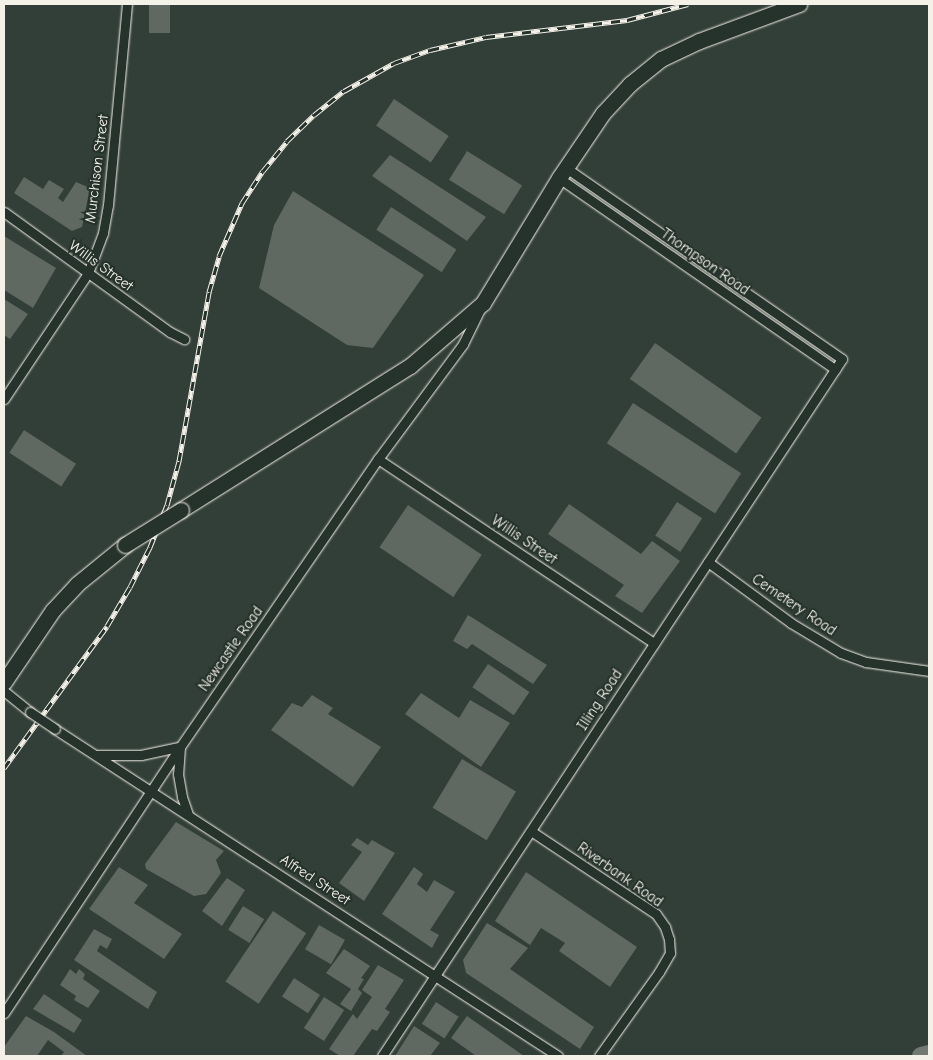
<!DOCTYPE html>
<style>
body{margin:0}
#map{position:relative;width:933px;height:1060px;overflow:hidden;background:#323e38;font-family:"Comic Neue",sans-serif}
div>[style]{position:absolute}
[style*='--x']{left:calc(var(--x)*1px);top:calc(var(--y)*1px);width:calc(var(--w)*1px);rotate:calc(var(--a)*1deg)}
.river>*{height:18px;margin:-9px;padding:0 9px;transform-origin:9px;border-radius:9px;background:#727972}
.building>*{inset:0;background:#5f6861;transform-origin:0 0}
.roads{filter:drop-shadow(0 0 1px #f4f1e8) drop-shadow(0 0 1px #f4f1e8)}
.minor>*{height:9px;margin:-4.5px;padding:0 4.5px;transform-origin:4.5px;border-radius:4.5px;background:#26332d}
.trunk>*{height:15px;margin:-7.5px;padding:0 7.5px;transform-origin:7.5px;border-radius:7.5px;background:#26332d}
.rail>*{height:5px;margin-top:-2.5px;transform-origin:0;background:repeating-linear-gradient(90deg,#26332d 0 9px,#f4f1e8 0 18px);box-sizing:border-box;border-block:1px solid #f4f1e8}
.bridges{filter:drop-shadow(0 0 1px #f4f1e8) drop-shadow(0 0 1px #f4f1e8)}
.minor-bridge>*{height:9px;margin:-4.5px;padding:0 4.5px;transform-origin:4.5px;border-radius:4.5px;background:#26332d}
.trunk-bridge>*{height:15px;margin:-7.5px;padding:0 7.5px;transform-origin:7.5px;border-radius:7.5px;background:#26332d}
span{translate:-50% -50%;white-space:nowrap;text-align:center;line-height:1.15;-webkit-text-stroke:4.5px #26332d;paint-order:stroke}
.street-label{font-size:15px;color:#f4f1e8}
.frame{position:absolute;inset:0;border:5px solid #f4f1e8;pointer-events:none}
</style>
<div id="map">
<div class="river">
<div style="--x:921;--y:1056;--w:8;--a:-14"></div>
</div>
<div class="building">
<div style="left:149px;top:4px;width:21px;height:29px"></div>
<div style="left:394px;top:99px;width:66px;height:32px;rotate:34deg"></div>
<div style="left:467px;top:151px;width:65px;height:34px;rotate:32deg"></div>
<div style="clip-path:polygon(390px 155px,486px 217px,467px 241px,372px 176px)"></div>
<div style="clip-path:polygon(24px 177px,43px 189px,49px 180px,64px 189px,58px 198px,63px 202px,76px 182px,90px 188px,82px 227px,72px 231px,14px 193px)"></div>
<div style="clip-path:polygon(293px 191px,424px 275px,373px 348px,347px 345px,259px 288px,274px 225px)"></div>
<div style="left:391px;top:207px;width:78px;height:27px;rotate:33deg"></div>
<div style="clip-path:polygon(4px 236px,56px 268px,33px 308px,4px 290px)"></div>
<div style="clip-path:polygon(4px 299px,28px 314px,10px 339px,4px 335px)"></div>
<div style="left:655px;top:343px;width:130px;height:44px;rotate:35deg"></div>
<div style="left:633px;top:403px;width:129px;height:48px;rotate:33deg"></div>
<div style="left:24px;top:430px;width:62px;height:27px;rotate:33deg"></div>
<div style="left:677px;top:502px;width:30px;height:40px;rotate:33deg"></div>
<div style="clip-path:polygon(569px 504px,641px 554px,652px 541px,680px 561px,642px 613px,615px 596px,624px 585px,548px 534px)"></div>
<div style="left:408px;top:505px;width:89px;height:51px;rotate:34deg"></div>
<div style="clip-path:polygon(468px 615px,547px 665px,533px 684px,472px 644px,467px 649px,453px 641px)"></div>
<div style="left:488px;top:664px;width:50px;height:28px;rotate:34deg"></div>
<div style="clip-path:polygon(421px 693px,459px 718px,470px 700px,510px 723px,481px 767px,405px 714px)"></div>
<div style="clip-path:polygon(312px 695px,333px 708px,328px 714px,381px 747px,353px 787px,271px 730px,292px 703px,302px 707px)"></div>
<div style="left:462px;top:759px;width:63px;height:57px;rotate:31deg"></div>
<div style="clip-path:polygon(176px 822px,224px 851px,216px 860px,221px 873px,206px 894px,194px 896px,146px 869px,145px 864px)"></div>
<div style="clip-path:polygon(357px 838px,368px 845px,372px 840px,395px 853px,364px 901px,339px 883px,362px 852px,351px 845px)"></div>
<div style="clip-path:polygon(119px 867px,148px 885px,134px 903px,182px 934px,164px 959px,89px 909px)"></div>
<div style="clip-path:polygon(414px 867px,423px 874px,417px 884px,427px 892px,434px 880px,455px 892px,430px 930px,439px 935px,432px 948px,382px 914px)"></div>
<div style="clip-path:polygon(526px 872px,637px 947px,610px 987px,559px 951px,565px 943px,541px 928px,530px 945px,495px 921px)"></div>
<div style="clip-path:polygon(227px 878px,245px 890px,222px 926px,202px 911px)"></div>
<div style="left:243px;top:906px;width:25px;height:28px;rotate:32deg"></div>
<div style="left:273px;top:911px;width:40px;height:85px;rotate:34deg"></div>
<div style="clip-path:polygon(487px 923px,528px 948px,510px 969px,594px 1027px,580px 1049px,466px 973px,463px 960px)"></div>
<div style="left:319px;top:925px;width:30px;height:28px;rotate:30deg"></div>
<div style="clip-path:polygon(94px 929px,112px 939px,107px 949px,100px 945px,97px 951px,157px 992px,148px 1009px,74px 960px)"></div>
<div style="clip-path:polygon(344px 949px,370px 966px,361px 978px,364px 979px,358px 989px,362px 993px,351px 1011px,340px 1004px,351px 989px,326px 973px)"></div>
<div style="clip-path:polygon(378px 965px,404px 980px,385px 1009px,390px 1012px,377px 1031px,372px 1029px,353px 1056px,340px 1056px,329px 1049px,353px 1014px,357px 1019px,372px 997px,362px 990px)"></div>
<div style="clip-path:polygon(70px 969px,76px 974px,79px 969px,85px 974px,83px 979px,100px 991px,88px 1008px,74px 1000px,76px 996px,60px 985px)"></div>
<div style="left:294px;top:978px;width:31px;height:22px;rotate:33deg"></div>
<div style="clip-path:polygon(44px 994px,82px 1020px,74px 1033px,33px 1009px)"></div>
<div style="left:324px;top:997px;width:24px;height:37px;rotate:33deg"></div>
<div style="left:436px;top:1002px;width:27px;height:26px;rotate:33deg"></div>
<div style="clip-path:polygon(26px 1016px,54px 1032px,87px 1056px,61px 1056px,64px 1052px,48px 1040px,37px 1056px,4px 1056px,4px 1047px)"></div>
<div style="clip-path:polygon(467px 1016px,524px 1056px,476px 1056px,451px 1038px)"></div>
<div style="clip-path:polygon(414px 1026px,440px 1043px,430px 1056px,395px 1056px)"></div>
</div>
<div class="roads">
<div class="minor">
<div style="--x:559;--y:178;--w:336;--a:34.7"></div>
<div style="--x:4;--y:212;--w:205;--a:35.9"></div>
<div style="--x:170;--y:332;--w:16;--a:27"></div>
<div style="--x:4;--y:399;--w:151;--a:-56.3"></div>
<div style="--x:88;--y:273;--w:43;--a:-69.4"></div>
<div style="--x:103;--y:233;--w:28;--a:-80"></div>
<div style="--x:108;--y:205;--w:202;--a:-84.6"></div>
<div style="--x:378;--y:459;--w:332;--a:33.7"></div>
<div style="--x:708;--y:562;--w:103;--a:36.3"></div>
<div style="--x:791;--y:623;--w:58;--a:31"></div>
<div style="--x:841;--y:653;--w:27;--a:20"></div>
<div style="--x:866;--y:662;--w:64;--a:8.1"></div>
<div style="--x:4;--y:691;--w:33;--a:39"></div>
<div style="--x:55;--y:729;--w:600;--a:33.03"></div>
<div style="--x:96;--y:755;--w:45;--a:0"></div>
<div style="--x:141;--y:755;--w:40;--a:-12"></div>
<div style="--x:180;--y:747;--w:27;--a:94"></div>
<div style="--x:178;--y:774;--w:23;--a:80"></div>
<div style="--x:182;--y:797;--w:18;--a:71"></div>
<div style="--x:531;--y:831;--w:150;--a:33.6"></div>
<div style="--x:656;--y:914;--w:16;--a:55"></div>
<div style="--x:665;--y:927;--w:13;--a:72"></div>
<div style="--x:669;--y:939;--w:14;--a:86"></div>
<div style="--x:670;--y:953;--w:22;--a:120"></div>
<div style="--x:659;--y:972;--w:103;--a:125.5"></div>
<div style="--x:4;--y:1013;--w:319;--a:-56.5"></div>
<div style="--x:180;--y:747;--w:349;--a:-55.5"></div>
<div style="--x:378;--y:459;--w:143;--a:-53.5"></div>
<div style="--x:463;--y:344;--w:39;--a:-64"></div>
<div style="--x:382;--y:1056;--w:835;--a:-56.58"></div>
<div style="--x:842;--y:359;--w:336;--a:-145.3"></div>
</div>
<div class="trunk">
<div style="--x:181;--y:510;--w:271;--a:-32.2"></div>
<div style="--x:410;--y:366;--w:96;--a:-40.8"></div>
<div style="--x:483;--y:303;--w:146;--a:-58.7"></div>
<div style="--x:559;--y:178;--w:78;--a:-55.9"></div>
<div style="--x:603;--y:113;--w:40;--a:-47"></div>
<div style="--x:630;--y:84;--w:40;--a:-39"></div>
<div style="--x:661;--y:59;--w:42;--a:-25.3"></div>
<div style="--x:699;--y:41;--w:107;--a:-20.3"></div>
<div style="--x:4;--y:682;--w:87;--a:-55.8"></div>
<div style="--x:53;--y:610;--w:35;--a:-47"></div>
<div style="--x:77;--y:584;--w:62;--a:-39.1"></div>
</div>
</div>
<div class="rail">
<div style="--x:4;--y:768;--w:175;--a:-54"></div>
<div style="--x:107;--y:626;--w:45;--a:-59.5"></div>
<div style="--x:130;--y:587;--w:45;--a:-63.4"></div>
<div style="--x:150;--y:547;--w:45;--a:-68"></div>
<div style="--x:167;--y:505;--w:46;--a:-74.7"></div>
<div style="--x:179;--y:461;--w:172;--a:-79.9"></div>
<div style="--x:209;--y:292;--w:37;--a:-74"></div>
<div style="--x:219;--y:256;--w:58;--a:-66.5"></div>
<div style="--x:242;--y:203;--w:38;--a:-57"></div>
<div style="--x:263;--y:171;--w:38;--a:-51"></div>
<div style="--x:287;--y:141;--w:37;--a:-44"></div>
<div style="--x:314;--y:115;--w:38;--a:-39"></div>
<div style="--x:344;--y:91;--w:57;--a:-29.2"></div>
<div style="--x:394;--y:63;--w:38;--a:-20"></div>
<div style="--x:430;--y:50;--w:57;--a:-13.1"></div>
<div style="--x:486;--y:37;--w:142;--a:-6.9"></div>
<div style="--x:627;--y:20;--w:63;--a:-14.7"></div>
</div>
<div class="bridges">
<div class="minor-bridge">
<div style="--x:30;--y:712;--w:30;--a:34"></div>
</div>
<div class="trunk-bridge">
<div style="--x:125;--y:545;--w:66;--a:-32"></div>
</div>
</div>
<div class="street-label">
<span style="left:97px;top:169px;rotate:-83deg">Murchison Street</span>
<span style="left:705px;top:262px;rotate:35deg">Thompson Road</span>
<span style="left:101px;top:266px;rotate:36deg">Willis Street</span>
<span style="left:524px;top:540px;rotate:34deg">Willis Street</span>
<span style="left:794px;top:605px;rotate:34deg">Cemetery Road</span>
<span style="left:231px;top:649px;rotate:-55deg">Newcastle Road</span>
<span style="left:600px;top:700px;rotate:-57deg">Illing Road</span>
<span style="left:620px;top:875px;rotate:35deg">Riverbank Road</span>
<span style="left:315px;top:880px;rotate:33deg">Alfred Street</span>
</div>
<div class="frame"></div>
</div>
